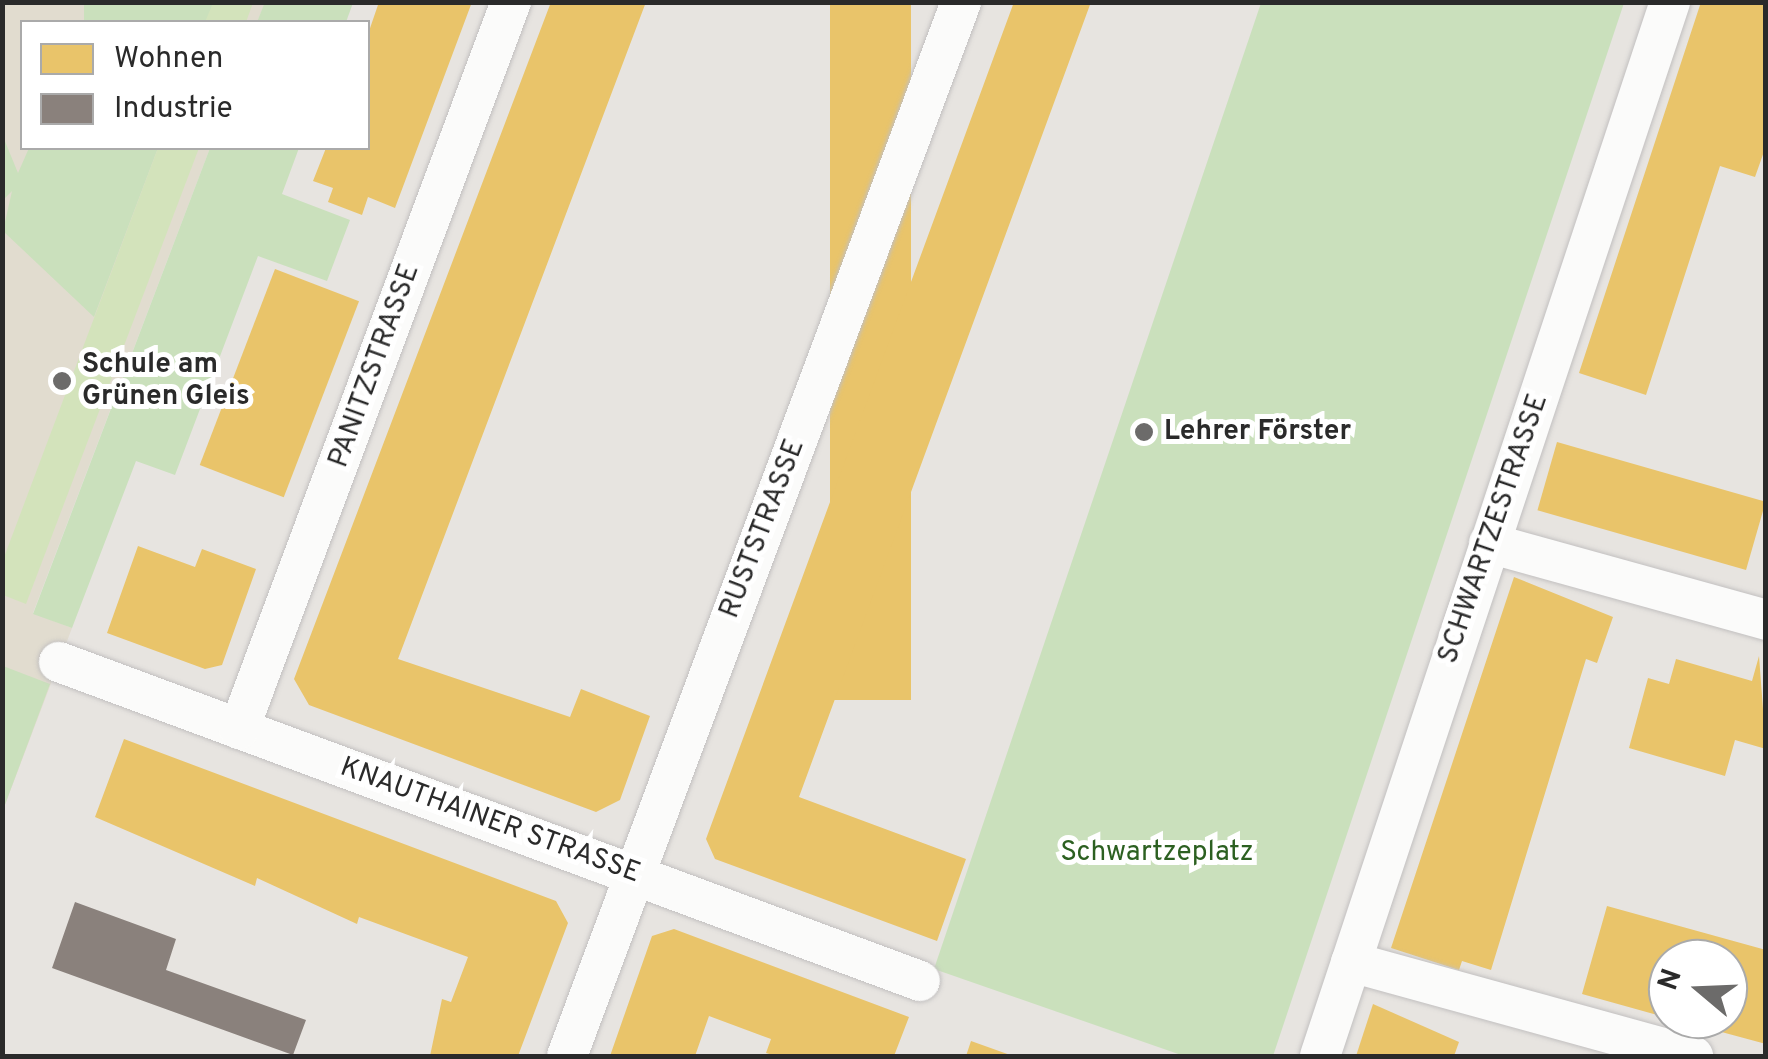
<!DOCTYPE html>
<meta charset="utf-8">
<style>
body{margin:0}
#map{position:relative;width:1768px;height:1059px;overflow:hidden;background:#e7e4e0;font-family:Overpass,sans-serif}
div>[style]{position:absolute}
[style*='--x']{left:calc(var(--x)*1px);top:calc(var(--y)*1px);width:calc(var(--w)*1px);rotate:calc(var(--a)*1deg)}
.education>*{inset:0;background:#e1dccf}
.green>*{inset:0;background:#cae0bc;transform-origin:0 0}
.pitch>*{inset:0;background:#d3e3bb}
.homes>*{inset:0;background:#e9c46a;transform-origin:0 0}
.industry>*{inset:0;background:#8a817c}
.roads{filter:drop-shadow(0 0 2px #c2c0c0) drop-shadow(0 0 2px #c2c0c0)}
.minor>*{height:40px;margin:-20px;padding:0 20px;transform-origin:20px;border-radius:20px;background:#fbfbfa}
.dots>*{width:28px;height:28px;translate:-50% -50%;box-sizing:border-box;border:5px solid #fff;border-radius:50%}
span{translate:-50% -50%;white-space:nowrap;text-align:center;line-height:1.15;-webkit-text-stroke:10px #fff;paint-order:stroke}
.poi-label{font-size:28px;color:#2a2a2a;font-weight:700}
.left{translate:0 -50%;text-align:left}
.street-label{font-size:28px;color:#2a2a2a}
.park-label{font-size:28px;color:#2c6021}
.frame{position:absolute;inset:0;border:5px solid #2a2a2a;pointer-events:none}
.legend{position:absolute;left:20px;top:20px;width:350px;height:130px;box-sizing:border-box;background:#fff;border:2px solid #aaa;margin:0;padding:12px 18px;list-style:none;font-size:30px;color:#2a2a2a}
.legend li{display:flex;align-items:center;gap:20px;height:50px}
.legend b{width:50px;border:2px solid #aaa}
.north{position:absolute;left:1648px;top:939px;width:100px;height:100px;box-sizing:border-box;background:#fff;border:2px solid #aaa;border-radius:50%;rotate:289deg;font-size:28px;font-weight:700;line-height:40px;text-align:center;color:#2a2a2a}
.north::after{content:'';display:block;margin:auto;width:35px;height:45px;background:#6c6b6a;clip-path:polygon(50% 0,100% 100%,50% 72%,0 100%)}
</style>
<div id="map">
<div class="education">
<div style="clip-path:polygon(3px 3px,265px 3px,257px 22px,22px 22px,22px 148px,210px 148px,33px 613px,72px 628px,3px 810px)"></div>
</div>
<div class="green">
<div style="clip-path:polygon(265px 2px,353px 2px,353px 3px,346px 22px,257px 22px)"></div>
<div style="left:84px;top:3px;width:129px;height:21px"></div>
<div style="clip-path:polygon(1261px 3px,1624px 3px,1273px 1056px,1184px 1056px,934px 969px)"></div>
<div style="clip-path:polygon(2px 134px,18px 173px,29px 148px,158px 148px,94px 317px,3px 231px,12px 191px,3px 200px)"></div>
<div style="clip-path:polygon(210px 148px,299px 148px,282px 194px,350px 220px,327px 281px,258px 256px,175px 475px,136px 461px,72px 628px,33px 614px)"></div>
<div style="clip-path:polygon(3px 666px,50px 684px,3px 810px)"></div>
</div>
<div class="pitch">
<div style="clip-path:polygon(213px 3px,213px 2px,253px 3px,246px 22px,205px 22px)"></div>
<div style="clip-path:polygon(158px 148px,199px 148px,26px 604px,3px 595px,3px 560px)"></div>
</div>
<div class="homes">
<div style="clip-path:polygon(379px 2px,472px 2px,395px 208px,368px 197px,362px 215px,328px 202px,333px 188px,313px 181px,326px 148px,368px 148px,368px 34px)"></div>
<div style="clip-path:polygon(551px 2px,646px 2px,398px 659px,570px 717px,581px 689px,650px 716px,620px 800px,596px 812px,309px 705px,294px 679px)"></div>
<div style="left:830px;top:2px;width:81px;height:698px"></div>
<div style="clip-path:polygon(1014px 2px,1091px 2px,799px 797px,966px 859px,937px 941px,715px 859px,706px 839px)"></div>
<div style="clip-path:polygon(1701px 2px,1766px 2px,1766px 146px,1755px 177px,1720px 166px,1646px 395px,1579px 373px)"></div>
<div style="left:275px;top:269px;width:90px;height:210px;rotate:21deg"></div>
<div style="left:1557px;top:442px;width:217px;height:71px;rotate:16deg"></div>
<div style="clip-path:polygon(138px 546px,195px 567px,202px 549px,256px 569px,222px 665px,205px 669px,107px 633px)"></div>
<div style="clip-path:polygon(1514px 577px,1613px 617px,1597px 663px,1586px 659px,1491px 970px,1462px 961px,1459px 970px,1391px 948px)"></div>
<div style="clip-path:polygon(1759px 656px,1766px 749px,1735px 740px,1725px 776px,1629px 748px,1648px 678px,1669px 684px,1676px 659px,1752px 681px)"></div>
<div style="clip-path:polygon(124px 739px,556px 901px,568px 923px,518px 1056px,430px 1056px,442px 999px,451px 1002px,468px 957px,359px 917px,357px 924px,257px 878px,255px 886px,95px 817px)"></div>
<div style="clip-path:polygon(1607px 906px,1766px 950px,1766px 1044px,1677px 1020px,1728px 1019px,1728px 959px,1668px 959px,1668px 1018px,1582px 994px)"></div>
<div style="clip-path:polygon(674px 929px,909px 1017px,894px 1056px,776px 1056px,766px 1053px,771px 1039px,709px 1016px,695px 1056px,610px 1056px,652px 936px)"></div>
<div style="clip-path:polygon(1373px 1004px,1459px 1042px,1454px 1056px,1356px 1056px)"></div>
<div style="clip-path:polygon(971px 1041px,1013px 1056px,966px 1056px)"></div>
</div>
<div class="industry">
<div style="clip-path:polygon(75px 902px,176px 939px,166px 970px,306px 1020px,293px 1055px,52px 968px)"></div>
</div>
<div class="roads">
<div class="minor">
<div style="--x:1489;--y:543;--w:288;--a:15.5"></div>
<div style="--x:59;--y:662;--w:918;--a:20.33"></div>
<div style="--x:239;--y:729;--w:776;--a:-69.49"></div>
<div style="--x:1351;--y:962;--w:355;--a:15.4"></div>
<div style="--x:567;--y:1056;--w:1125;--a:-69.5"></div>
<div style="--x:1320;--y:1056;--w:1111;--a:-71.63"></div>
</div>
</div>
<div class="dots">
<div style="left:62px;top:381px;background:#6c6b6a"></div>
<div style="left:1144px;top:432px;background:#6c6b6a"></div>
</div>
<div class="poi-label">
<span class="left" style="left:82px;top:381px">Schule am<br>Grünen Gleis</span>
<span class="left" style="left:1164px;top:432px">Lehrer Förster</span>
</div>
<div class="street-label">
<span style="left:375px;top:366px;rotate:-70deg">PANITZSTRASSE</span>
<span style="left:763px;top:529px;rotate:-69deg">RUSTSTRASSE</span>
<span style="left:1494px;top:529px;rotate:-71deg">SCHWARTZESTRASSE</span>
<span style="left:490px;top:821px;rotate:20deg">KNAUTHAINER STRASSE</span>
</div>
<div class="park-label">
<span style="left:1157px;top:853px">Schwartzeplatz</span>
</div>
<div class="frame"></div>
<ul class="legend">
<li><b style="height:28px;background:#e9c46a"></b>Wohnen</li>
<li><b style="height:28px;background:#8a817c"></b>Industrie</li>
</ul>
<div class="north">N</div>
</div>
